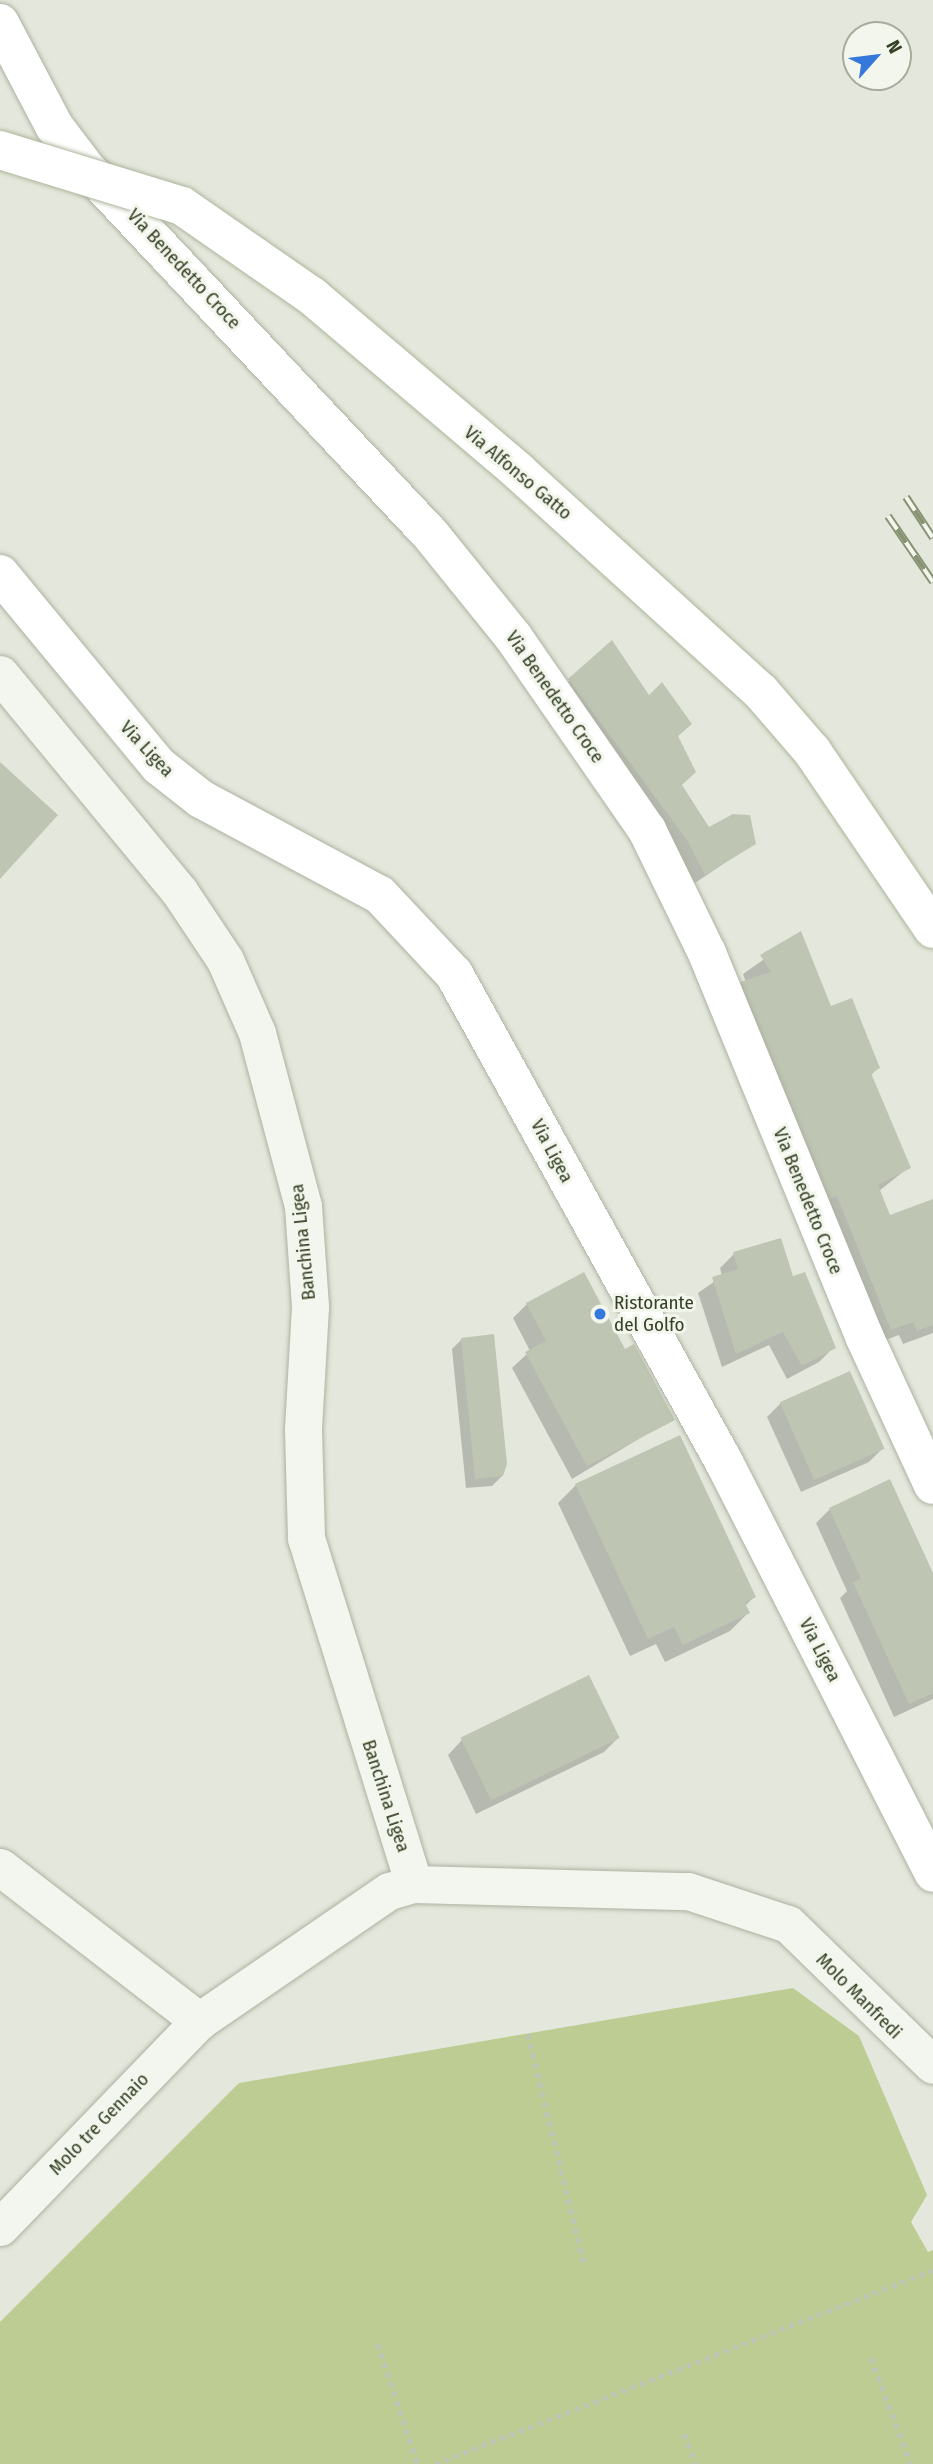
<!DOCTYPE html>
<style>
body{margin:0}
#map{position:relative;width:933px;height:2464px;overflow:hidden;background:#e4e8dc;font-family:"Fira Sans Condensed",sans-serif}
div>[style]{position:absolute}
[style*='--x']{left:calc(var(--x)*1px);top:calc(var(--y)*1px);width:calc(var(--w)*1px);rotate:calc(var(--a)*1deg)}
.water>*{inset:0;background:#bdcc93}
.shadow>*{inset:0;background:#0003}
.building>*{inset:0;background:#bfc5b3;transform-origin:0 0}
.path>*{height:4.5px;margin-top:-2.25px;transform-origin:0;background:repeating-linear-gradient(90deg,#bec3b6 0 5px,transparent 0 10px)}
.roads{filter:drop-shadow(0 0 2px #acb2a1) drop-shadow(0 0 2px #acb2a1)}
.minor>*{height:37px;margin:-18.5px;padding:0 18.5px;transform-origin:18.5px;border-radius:18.5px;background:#f3f6ef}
.major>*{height:38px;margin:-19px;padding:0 19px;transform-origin:19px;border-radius:19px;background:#fff}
.rail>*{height:8px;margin-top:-4px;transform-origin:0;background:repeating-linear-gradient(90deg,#f2f6ec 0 16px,#889374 0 32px);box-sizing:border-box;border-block:2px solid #889374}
.bridges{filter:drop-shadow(0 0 2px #acb59b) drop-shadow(0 0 2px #acb59b)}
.major-bridge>*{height:38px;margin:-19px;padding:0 19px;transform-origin:19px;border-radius:19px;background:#fff}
.dots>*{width:19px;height:19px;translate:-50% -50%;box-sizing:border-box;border:4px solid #f2f6ec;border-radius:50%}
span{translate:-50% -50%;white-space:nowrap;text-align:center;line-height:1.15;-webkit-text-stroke:6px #f2f6ec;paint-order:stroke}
.street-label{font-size:19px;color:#354025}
.poi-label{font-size:19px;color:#354025}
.left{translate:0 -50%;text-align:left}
.north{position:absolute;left:842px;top:21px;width:70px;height:70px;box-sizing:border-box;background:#f2f6ec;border:2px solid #a6ad9c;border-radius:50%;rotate:62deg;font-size:19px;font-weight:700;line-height:28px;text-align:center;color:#354025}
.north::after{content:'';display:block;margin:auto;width:24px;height:32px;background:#3478db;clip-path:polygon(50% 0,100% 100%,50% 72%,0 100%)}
</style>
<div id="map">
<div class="water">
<div style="clip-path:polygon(793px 1988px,859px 2036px,927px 2195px,911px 2222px,928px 2252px,933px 2250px,933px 2464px,0 2464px,0 2322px,239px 2083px)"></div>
</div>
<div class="shadow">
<div style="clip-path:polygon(569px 681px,676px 737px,681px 785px,708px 830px,754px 843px,695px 883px,678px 850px,555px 695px)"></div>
<div style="clip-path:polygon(800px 934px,830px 1008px,878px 1068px,870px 1076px,908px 1168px,879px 1191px,883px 1220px,933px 1201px,933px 1333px,903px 1344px,899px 1335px,877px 1343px,743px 974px)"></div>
<div style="clip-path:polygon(734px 1254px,792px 1278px,834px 1347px,819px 1362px,787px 1379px,769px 1345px,722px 1367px,698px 1293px,722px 1276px,720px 1268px)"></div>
<div style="clip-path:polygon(527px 1304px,624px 1351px,672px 1419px,572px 1479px,512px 1368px,530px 1351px,513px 1318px)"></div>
<div style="clip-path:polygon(462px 1339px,502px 1476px,492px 1486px,466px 1488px,452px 1349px)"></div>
<div style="clip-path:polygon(781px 1403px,883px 1448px,869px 1462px,801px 1492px,767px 1417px)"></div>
<div style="clip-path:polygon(576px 1485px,754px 1597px,745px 1606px,748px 1613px,730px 1631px,665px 1662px,656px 1644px,630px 1656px,558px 1503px)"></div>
<div style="clip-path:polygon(830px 1509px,933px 1577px,933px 1699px,894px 1717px,840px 1598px,847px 1591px,816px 1523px)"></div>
<div style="clip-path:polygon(618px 1738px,604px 1752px,476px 1814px,448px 1755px,462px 1740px)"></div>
</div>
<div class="building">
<div style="clip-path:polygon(612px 640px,649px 695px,662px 682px,692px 724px,678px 736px,696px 772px,682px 785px,709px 827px,733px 814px,750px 815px,756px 844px,705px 875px,687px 840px,568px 679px)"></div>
<div style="clip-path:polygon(0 762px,58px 815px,0 879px)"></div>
<div style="clip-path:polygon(801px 931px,831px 1006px,852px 998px,880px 1068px,871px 1073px,911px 1168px,878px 1185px,890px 1215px,933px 1199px,933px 1325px,917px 1331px,913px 1322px,891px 1330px,837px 1196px,826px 1200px,737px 983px,771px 972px,760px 955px)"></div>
<div style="clip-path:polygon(781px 1238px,793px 1276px,805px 1272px,836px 1348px,802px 1366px,783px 1332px,736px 1354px,712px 1277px,738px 1269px,733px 1252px)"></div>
<div style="clip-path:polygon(584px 1272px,625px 1349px,634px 1344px,675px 1420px,587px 1466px,525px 1352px,546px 1341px,526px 1303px)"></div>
<div style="clip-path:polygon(494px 1334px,507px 1464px,503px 1476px,475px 1479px,461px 1338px)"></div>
<div style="left:850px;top:1371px;width:85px;height:77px;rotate:66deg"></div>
<div style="clip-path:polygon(680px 1435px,756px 1597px,745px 1603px,750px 1613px,683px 1645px,674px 1627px,648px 1639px,575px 1484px)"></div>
<div style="clip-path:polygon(890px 1479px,933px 1573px,933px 1693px,909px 1704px,853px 1582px,861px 1579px,829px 1508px)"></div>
<div style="left:589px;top:1675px;width:70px;height:143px;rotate:64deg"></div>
</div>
<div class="path">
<div style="--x:528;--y:2034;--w:240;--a:76.3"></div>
<div style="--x:378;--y:2344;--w:126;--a:71.6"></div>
<div style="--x:871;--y:2358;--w:113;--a:69.3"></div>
<div style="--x:684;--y:2434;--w:32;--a:68"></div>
<div style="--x:435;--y:2464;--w:534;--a:-21.28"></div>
</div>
<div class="roads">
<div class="minor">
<div style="--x:0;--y:674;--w:281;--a:50.5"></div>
<div style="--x:179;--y:891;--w:83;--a:56.3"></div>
<div style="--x:225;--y:960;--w:80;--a:66.3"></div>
<div style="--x:257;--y:1033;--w:179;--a:75.1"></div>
<div style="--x:303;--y:1206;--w:101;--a:86"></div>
<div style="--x:310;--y:1307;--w:123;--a:93.3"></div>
<div style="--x:303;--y:1430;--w:108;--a:88.4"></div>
<div style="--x:306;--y:1538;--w:362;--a:72.7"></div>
<div style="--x:0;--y:1867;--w:252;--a:37.7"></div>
<div style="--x:0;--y:2227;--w:286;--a:-46"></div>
<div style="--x:199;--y:2021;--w:230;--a:-34.4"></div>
<div style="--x:389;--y:1891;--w:26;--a:-16"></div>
<div style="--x:414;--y:1884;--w:274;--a:1.5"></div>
<div style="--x:688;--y:1891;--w:105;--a:18.3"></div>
<div style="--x:788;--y:1924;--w:202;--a:44.2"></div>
</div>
<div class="major">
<div style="--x:0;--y:23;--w:116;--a:62.3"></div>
<div style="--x:54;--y:126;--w:53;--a:52.7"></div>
<div style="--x:86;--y:168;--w:504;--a:46.77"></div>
<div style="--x:431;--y:535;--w:132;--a:51.1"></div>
<div style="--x:514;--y:638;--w:234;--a:55.3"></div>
<div style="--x:647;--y:830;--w:137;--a:64"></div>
<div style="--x:707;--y:953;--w:414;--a:67.7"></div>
<div style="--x:864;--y:1336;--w:164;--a:65.2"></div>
<div style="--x:0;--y:574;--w:249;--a:50.4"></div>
<div style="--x:159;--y:766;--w:53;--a:38.2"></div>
<div style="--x:201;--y:799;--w:203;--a:28.2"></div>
<div style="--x:380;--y:895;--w:108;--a:46.9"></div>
<div style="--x:454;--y:974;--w:558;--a:61.05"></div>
<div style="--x:724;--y:1462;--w:461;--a:63"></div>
</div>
</div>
<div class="rail">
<div style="--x:906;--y:497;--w:49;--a:56.6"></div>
<div style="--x:888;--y:516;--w:80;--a:55.7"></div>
</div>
<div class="bridges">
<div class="major-bridge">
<div style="--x:0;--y:150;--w:190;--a:17.1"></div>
<div style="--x:182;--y:206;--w:158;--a:34.7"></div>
<div style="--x:312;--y:296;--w:270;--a:40.3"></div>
<div style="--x:518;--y:471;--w:328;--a:42.3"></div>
<div style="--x:761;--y:692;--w:78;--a:49.2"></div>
<div style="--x:812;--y:751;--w:215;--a:55.8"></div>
</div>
</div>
<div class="dots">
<div style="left:600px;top:1314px;background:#3478db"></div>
</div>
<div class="street-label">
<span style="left:184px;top:269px;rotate:47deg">Via Benedetto Croce</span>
<span style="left:518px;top:473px;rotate:40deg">Via Alfonso Gatto</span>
<span style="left:555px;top:697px;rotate:55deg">Via Benedetto Croce</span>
<span style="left:147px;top:749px;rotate:47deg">Via Ligea</span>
<span style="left:552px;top:1151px;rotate:62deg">Via Ligea</span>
<span style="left:808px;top:1201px;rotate:68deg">Via Benedetto Croce</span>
<span style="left:303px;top:1242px;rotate:-96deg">Banchina Ligea</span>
<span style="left:820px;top:1650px;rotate:63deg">Via Ligea</span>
<span style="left:386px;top:1796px;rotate:72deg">Banchina Ligea</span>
<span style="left:859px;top:1996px;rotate:45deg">Molo Manfredi</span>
<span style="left:99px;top:2124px;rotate:-46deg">Molo tre Gennaio</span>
</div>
<div class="poi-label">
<span class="left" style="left:614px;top:1314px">Ristorante<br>del Golfo</span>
</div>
<div class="north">N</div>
</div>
